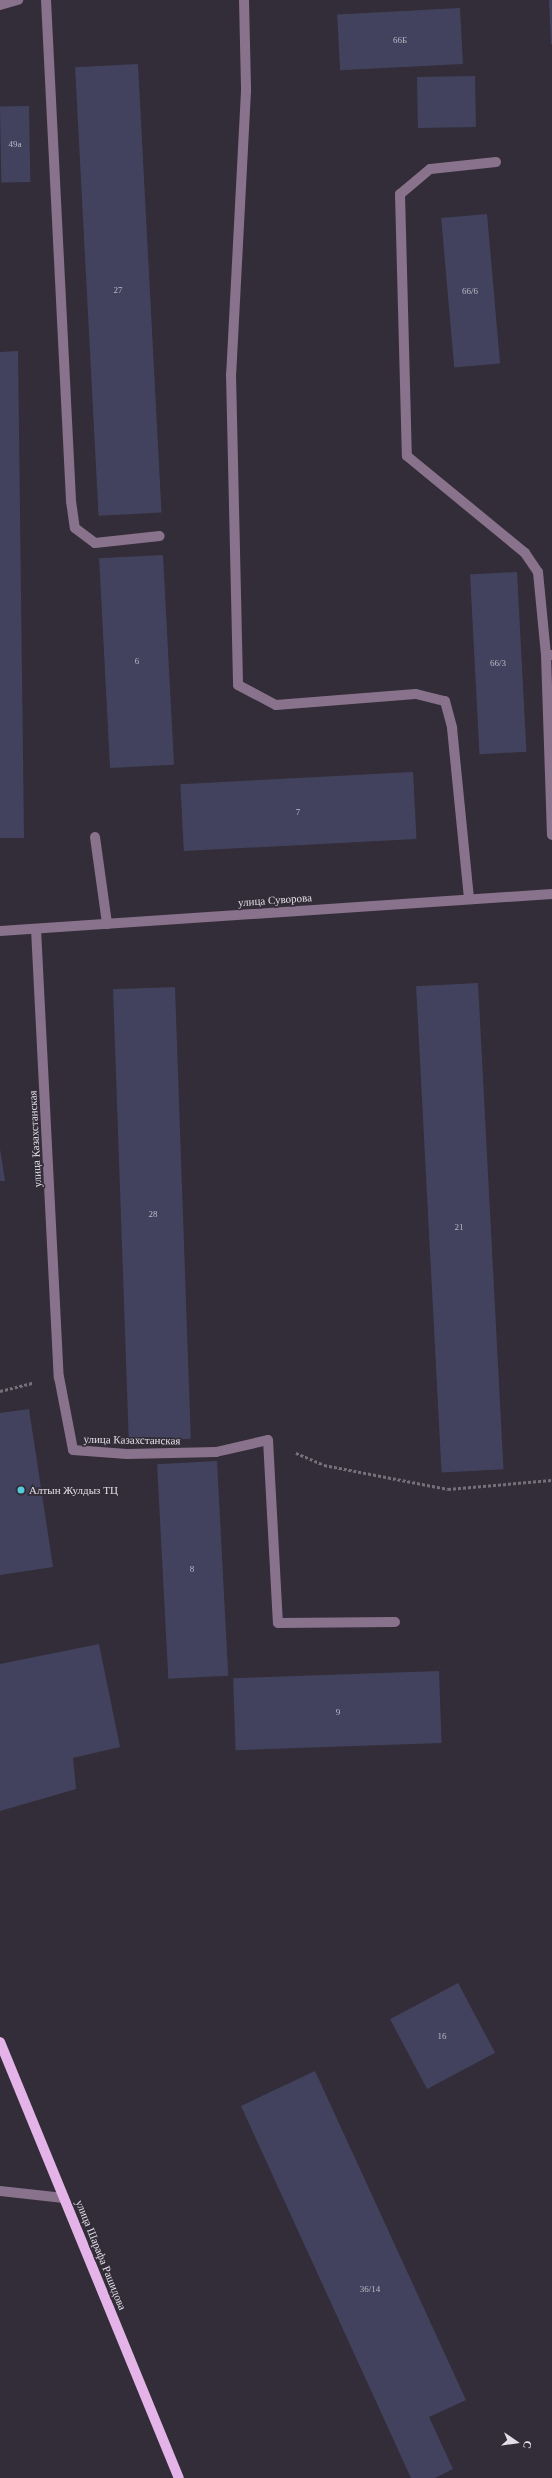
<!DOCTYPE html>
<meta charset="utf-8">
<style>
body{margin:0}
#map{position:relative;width:552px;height:2478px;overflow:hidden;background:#322d38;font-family:"Times New Roman",serif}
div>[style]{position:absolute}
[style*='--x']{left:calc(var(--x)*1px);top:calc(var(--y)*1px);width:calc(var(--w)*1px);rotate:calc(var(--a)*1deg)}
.building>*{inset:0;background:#43425e;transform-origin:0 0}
.path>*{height:2.5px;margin-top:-1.25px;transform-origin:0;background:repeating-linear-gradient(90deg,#74707a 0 3px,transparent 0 5px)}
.minor>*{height:10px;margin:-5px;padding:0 5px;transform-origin:5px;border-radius:5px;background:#89728b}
.major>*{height:10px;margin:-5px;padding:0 5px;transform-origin:5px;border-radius:5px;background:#e4b3e8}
.dots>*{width:11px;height:11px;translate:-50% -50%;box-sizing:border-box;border:2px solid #322d38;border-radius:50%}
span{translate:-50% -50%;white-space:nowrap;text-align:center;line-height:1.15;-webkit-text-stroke:3.5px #322d38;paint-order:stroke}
.number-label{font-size:9px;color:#bab8c5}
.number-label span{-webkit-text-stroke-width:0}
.street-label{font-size:11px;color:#e2dfe7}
.poi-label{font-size:11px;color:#e2dfe7}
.left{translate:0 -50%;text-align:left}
.north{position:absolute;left:496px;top:2422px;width:40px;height:40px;-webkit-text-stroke:3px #322d38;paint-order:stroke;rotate:103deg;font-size:11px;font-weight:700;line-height:16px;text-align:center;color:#e2dfe7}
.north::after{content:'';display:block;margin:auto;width:14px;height:18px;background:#e2dfe7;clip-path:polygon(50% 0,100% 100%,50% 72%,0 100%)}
</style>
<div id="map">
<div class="building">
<div style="clip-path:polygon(549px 0,552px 0,552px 44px,551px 44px)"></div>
<div style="left:460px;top:8px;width:56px;height:123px;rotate:87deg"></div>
<div style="left:138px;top:64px;width:449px;height:63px;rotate:87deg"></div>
<div style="left:475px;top:76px;width:51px;height:58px;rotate:89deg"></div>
<div style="left:29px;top:106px;width:76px;height:29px;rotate:89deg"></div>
<div style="left:487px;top:214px;width:150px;height:46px;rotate:85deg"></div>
<div style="clip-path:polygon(18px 351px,24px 838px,0 838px,0 352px)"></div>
<div style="left:163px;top:555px;width:210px;height:64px;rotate:87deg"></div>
<div style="left:517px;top:572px;width:180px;height:47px;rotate:87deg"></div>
<div style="left:413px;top:772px;width:67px;height:233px;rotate:87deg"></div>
<div style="left:478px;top:983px;width:487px;height:62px;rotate:87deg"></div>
<div style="left:175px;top:987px;width:452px;height:62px;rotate:88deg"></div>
<div style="clip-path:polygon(0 1149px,5px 1181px,0 1181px)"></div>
<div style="clip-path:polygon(29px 1409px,53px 1567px,0 1575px,0 1413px)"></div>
<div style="left:217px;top:1461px;width:215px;height:60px;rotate:87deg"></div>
<div style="clip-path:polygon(99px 1644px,120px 1747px,73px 1758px,76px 1789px,0 1811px,0 1664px)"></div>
<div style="left:439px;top:1671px;width:72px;height:206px;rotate:88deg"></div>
<div style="left:458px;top:1983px;width:79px;height:77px;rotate:62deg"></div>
<div style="clip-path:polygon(315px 2071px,466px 2400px,429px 2417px,453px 2469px,435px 2478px,411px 2478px,241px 2106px)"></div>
</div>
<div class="path">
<div style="--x:0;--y:1391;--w:34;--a:-14"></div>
<div style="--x:296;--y:1453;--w:30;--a:23"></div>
<div style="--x:324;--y:1465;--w:126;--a:11"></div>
<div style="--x:448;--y:1489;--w:104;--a:-4.9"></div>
</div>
<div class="minor">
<div style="--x:46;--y:0;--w:502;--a:87.14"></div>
<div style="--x:71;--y:501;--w:27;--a:82"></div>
<div style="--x:75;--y:528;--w:25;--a:37"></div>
<div style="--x:95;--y:543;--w:65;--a:-6.1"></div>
<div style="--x:244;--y:0;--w:91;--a:88.7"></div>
<div style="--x:246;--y:91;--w:283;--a:93"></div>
<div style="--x:231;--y:374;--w:311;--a:88.7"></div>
<div style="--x:238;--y:685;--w:43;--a:27.8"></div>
<div style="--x:276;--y:705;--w:140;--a:-4.5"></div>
<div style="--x:416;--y:694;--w:30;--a:14"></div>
<div style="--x:445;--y:701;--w:28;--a:75"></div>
<div style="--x:452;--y:728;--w:172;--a:84.3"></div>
<div style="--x:0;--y:5;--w:19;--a:-16"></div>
<div style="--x:496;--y:162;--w:66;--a:173.9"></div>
<div style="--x:430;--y:169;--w:39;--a:140"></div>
<div style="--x:400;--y:194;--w:262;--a:88.5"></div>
<div style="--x:407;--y:456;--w:153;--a:39.4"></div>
<div style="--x:525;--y:553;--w:23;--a:56"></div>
<div style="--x:538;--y:572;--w:83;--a:84.5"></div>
<div style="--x:552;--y:655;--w:6;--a:180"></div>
<div style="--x:546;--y:655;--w:180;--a:88.1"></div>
<div style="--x:95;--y:837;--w:88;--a:82.1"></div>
<div style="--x:36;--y:929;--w:449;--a:87.1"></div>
<div style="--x:59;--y:1377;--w:74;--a:79.1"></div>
<div style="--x:73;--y:1450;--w:54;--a:4.2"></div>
<div style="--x:127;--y:1454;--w:89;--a:-1.3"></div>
<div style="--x:216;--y:1452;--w:53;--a:-13"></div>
<div style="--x:268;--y:1440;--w:183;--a:86.9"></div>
<div style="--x:278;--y:1623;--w:117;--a:-0.5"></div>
<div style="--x:0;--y:931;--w:553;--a:-3.83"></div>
<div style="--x:0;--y:2191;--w:64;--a:6.2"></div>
</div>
<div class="major">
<div style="--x:0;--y:2042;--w:471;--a:67.7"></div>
</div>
<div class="dots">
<div style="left:21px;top:1490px;background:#54cadd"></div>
</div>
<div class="number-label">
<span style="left:400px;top:40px">66Б</span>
<span style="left:15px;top:144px">49а</span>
<span style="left:118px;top:290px">27</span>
<span style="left:470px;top:291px">66/6</span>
<span style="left:137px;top:661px">6</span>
<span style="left:498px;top:663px">66/3</span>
<span style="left:298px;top:812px">7</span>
<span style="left:153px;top:1214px">28</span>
<span style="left:459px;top:1227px">21</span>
<span style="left:192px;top:1569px">8</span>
<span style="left:338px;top:1712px">9</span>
<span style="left:442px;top:2036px">16</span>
<span style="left:370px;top:2289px">36/14</span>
</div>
<div class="street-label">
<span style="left:275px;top:900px;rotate:-4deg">улица Суворова</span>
<span style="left:35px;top:1139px;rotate:-93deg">улица Казахстанская</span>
<span style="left:132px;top:1440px;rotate:1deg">улица Казахстанская</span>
<span style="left:101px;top:2255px;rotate:68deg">улица Шарафа Рашидова</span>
</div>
<div class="poi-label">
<span class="left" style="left:29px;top:1490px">Алтын Жулдыз ТЦ</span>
</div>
<div class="north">С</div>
</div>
